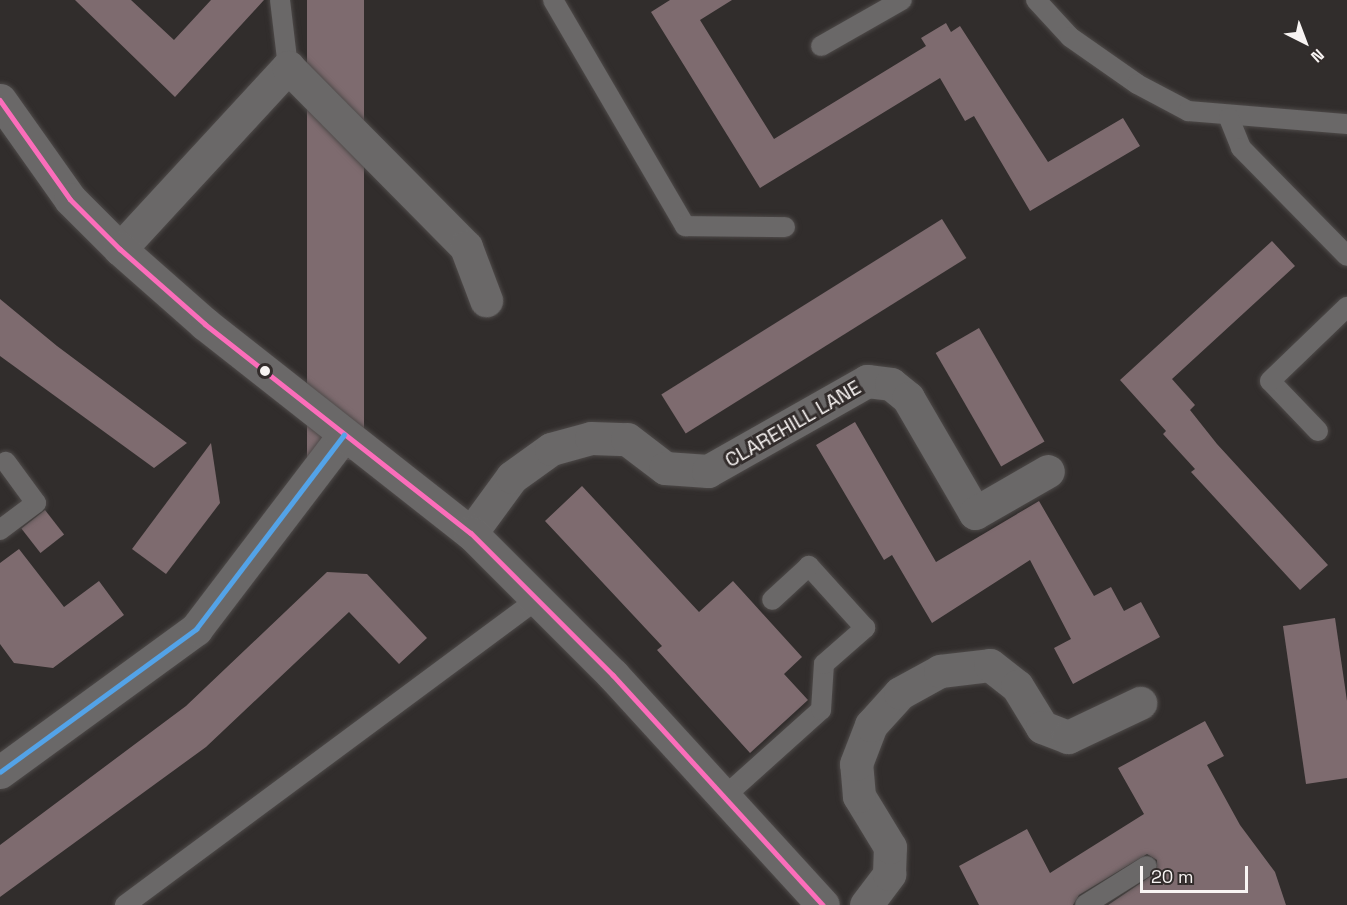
<!DOCTYPE html>
<style>
body{margin:0}
#map{position:relative;width:1347px;height:905px;overflow:hidden;background:#312d2c;font-family:"Space Grotesk",sans-serif}
div>[style]{position:absolute}
[style*='--x']{left:calc(var(--x)*1px);top:calc(var(--y)*1px);width:calc(var(--w)*1px);rotate:calc(var(--a)*1deg)}
.building>*{inset:0;background:#7e6b6f;transform-origin:0 0}
.roads{filter:drop-shadow(0 0 2px #4e4a49) drop-shadow(0 0 2px #4e4a49)}
.lane>*{height:20px;margin:-10px;padding:0 10px;transform-origin:10px;border-radius:10px;background:#6a6868}
.street>*{height:33px;margin:-16.5px;padding:0 16.5px;transform-origin:16.5px;border-radius:16.5px;background:#6a6868}
.secondary>*{height:33px;margin:-16.5px;padding:0 16.5px;transform-origin:16.5px;border-radius:16.5px;background:#6a6868}
.bus-1>*{height:4.5px;margin:-2.25px;padding:0 2.25px;transform-origin:2.25px;border-radius:2.25px;background:#fb6dba}
.bus-2>*{height:4.5px;margin:-2.25px;padding:0 2.25px;transform-origin:2.25px;border-radius:2.25px;background:#53a3e8}
.dots>*{width:16px;height:16px;translate:-50% -50%;box-sizing:border-box;border:3px solid #322c2b;border-radius:50%}
span{translate:-50% -50%;white-space:nowrap;text-align:center;line-height:1.15;-webkit-text-stroke:6px #322c2b;paint-order:stroke}
.street-label{font-size:20px;color:#f8f4f3}
.north{position:absolute;left:1275px;top:12px;width:60px;height:60px;-webkit-text-stroke:4px #322c2b;paint-order:stroke;rotate:138deg;font-size:16px;font-weight:700;line-height:24px;text-align:center;color:#f8f4f3}
.north::after{content:'';display:block;margin:auto;width:21px;height:27px;background:#f8f4f3;clip-path:polygon(50% 0,100% 100%,50% 72%,0 100%)}
.scale{position:absolute;left:1140px;top:866px;width:108px;height:27px;box-sizing:border-box;border:3px solid #f8f4f3;border-top:0;padding-left:8px;font-size:18px;line-height:21px;white-space:nowrap;color:#f8f4f3;-webkit-text-stroke:4px #322c2b;paint-order:stroke}
</style>
<div id="map">
<div class="building">
<div style="clip-path:polygon(75px 0,131px 0,174px 40px,211px 0,264px 0,175px 97px)"></div>
<div style="left:307px;top:0;width:57px;height:460px"></div>
<div style="clip-path:polygon(670px 0,732px 0,700px 20px,774px 139px,926px 46px,921px 38px,946px 23px,951px 32px,960px 26px,1048px 162px,1123px 118px,1140px 146px,1030px 211px,974px 116px,965px 121px,940px 78px,760px 188px,651px 12px)"></div>
<div style="left:942px;top:219px;width:46px;height:331px;rotate:58deg"></div>
<div style="clip-path:polygon(1272px 241px,1295px 266px,1172px 379px,1195px 405px,1190px 410px,1217px 444px,1328px 565px,1300px 590px,1191px 472px,1195px 469px,1163px 434px,1166px 431px,1120px 380px)"></div>
<div style="clip-path:polygon(0 299px,57px 346px,187px 443px,154px 468px,0 356px)"></div>
<div style="left:979px;top:328px;width:131px;height:50px;rotate:60deg"></div>
<div style="clip-path:polygon(855px 422px,936px 562px,1039px 501px,1094px 596px,1111px 587px,1124px 611px,1141px 602px,1160px 637px,1073px 684px,1054px 648px,1071px 639px,1030px 560px,932px 623px,892px 555px,884px 560px,816px 445px)"></div>
<div style="clip-path:polygon(211px 443px,220px 503px,166px 574px,132px 549px)"></div>
<div style="clip-path:polygon(582px 486px,699px 612px,733px 581px,802px 657px,784px 674px,808px 700px,750px 753px,657px 650px,662px 646px,545px 521px)"></div>
<div style="left:45px;top:510px;width:31px;height:30px;rotate:52deg"></div>
<div style="clip-path:polygon(19px 549px,64px 607px,99px 581px,124px 615px,53px 668px,14px 663px,0 644px,0 563px)"></div>
<div style="clip-path:polygon(327px 572px,367px 574px,427px 638px,399px 664px,349px 612px,206px 747px,0 897px,0 845px,186px 706px)"></div>
<div style="clip-path:polygon(1335px 618px,1347px 701px,1347px 778px,1306px 784px,1283px 626px)"></div>
<div style="clip-path:polygon(1205px 721px,1224px 756px,1207px 765px,1240px 825px,1275px 872px,1286px 905px,1108px 905px,1157px 872px,1157px 860px,1147px 854px,1079px 895px,1073px 905px,979px 905px,959px 866px,1027px 829px,1050px 873px,1144px 814px,1118px 768px)"></div>
</div>
<div class="roads">
<div class="lane">
<div style="--x:280;--y:0;--w:67;--a:83.2"></div>
<div style="--x:553;--y:0;--w:262;--a:59.7"></div>
<div style="--x:685;--y:226;--w:100;--a:0.6"></div>
<div style="--x:1036;--y:0;--w:50;--a:47.4"></div>
<div style="--x:1070;--y:37;--w:82;--a:35"></div>
<div style="--x:1137;--y:84;--w:58;--a:27.9"></div>
<div style="--x:1188;--y:111;--w:160;--a:4.7"></div>
<div style="--x:821;--y:46;--w:93;--a:-29.6"></div>
<div style="--x:1229;--y:118;--w:32;--a:68"></div>
<div style="--x:1241;--y:148;--w:151;--a:45.5"></div>
<div style="--x:1318;--y:431;--w:69;--a:-133.8"></div>
<div style="--x:1270;--y:381;--w:107;--a:-43.9"></div>
<div style="--x:0;--y:530;--w:45;--a:-36.9"></div>
<div style="--x:36;--y:503;--w:51;--a:-126.2"></div>
<div style="--x:725;--y:796;--w:129;--a:-41.9"></div>
<div style="--x:821;--y:710;--w:46;--a:-86.3"></div>
<div style="--x:824;--y:664;--w:55;--a:-41.3"></div>
<div style="--x:865;--y:628;--w:84;--a:-132.1"></div>
<div style="--x:809;--y:566;--w:50;--a:137.4"></div>
<div style="--x:125;--y:905;--w:515;--a:-36.56"></div>
<div style="--x:1085;--y:905;--w:73;--a:-32.2"></div>
</div>
<div class="street">
<div style="--x:120;--y:249;--w:248;--a:-47.3"></div>
<div style="--x:288;--y:67;--w:253;--a:45.3"></div>
<div style="--x:466;--y:247;--w:57;--a:69.3"></div>
<div style="--x:471;--y:533;--w:69;--a:-53.8"></div>
<div style="--x:512;--y:477;--w:48;--a:-35.7"></div>
<div style="--x:551;--y:449;--w:41;--a:-15.4"></div>
<div style="--x:591;--y:438;--w:36;--a:2"></div>
<div style="--x:627;--y:439;--w:48;--a:37.3"></div>
<div style="--x:665;--y:468;--w:43;--a:4"></div>
<div style="--x:708;--y:471;--w:183;--a:-29.5"></div>
<div style="--x:867;--y:381;--w:24;--a:7"></div>
<div style="--x:891;--y:384;--w:22;--a:39"></div>
<div style="--x:908;--y:398;--w:133;--a:59.8"></div>
<div style="--x:975;--y:513;--w:84;--a:-29.9"></div>
<div style="--x:0;--y:772;--w:243;--a:-36.1"></div>
<div style="--x:196;--y:629;--w:244;--a:-52.7"></div>
<div style="--x:866;--y:905;--w:39;--a:-53"></div>
<div style="--x:889;--y:874;--w:27;--a:-88"></div>
<div style="--x:890;--y:847;--w:60;--a:-121.3"></div>
<div style="--x:859;--y:796;--w:32;--a:-95"></div>
<div style="--x:856;--y:764;--w:42;--a:-69"></div>
<div style="--x:871;--y:725;--w:43;--a:-47.8"></div>
<div style="--x:900;--y:693;--w:46;--a:-28.8"></div>
<div style="--x:940;--y:671;--w:50;--a:-6.8"></div>
<div style="--x:990;--y:665;--w:34;--a:38"></div>
<div style="--x:1017;--y:686;--w:48;--a:58.6"></div>
<div style="--x:1042;--y:727;--w:28;--a:21"></div>
<div style="--x:1068;--y:737;--w:80;--a:-25.3"></div>
</div>
<div class="secondary">
<div style="--x:0;--y:100;--w:121;--a:54.7"></div>
<div style="--x:70;--y:199;--w:71;--a:45"></div>
<div style="--x:120;--y:249;--w:113;--a:41.4"></div>
<div style="--x:205;--y:324;--w:338;--a:38.2"></div>
<div style="--x:471;--y:533;--w:201;--a:45"></div>
<div style="--x:613;--y:675;--w:311;--a:47.6"></div>
</div>
</div>
<div class="bus-1">
<div style="--x:0;--y:100;--w:121;--a:54.7"></div>
<div style="--x:70;--y:199;--w:71;--a:45"></div>
<div style="--x:120;--y:249;--w:113;--a:41.4"></div>
<div style="--x:205;--y:324;--w:338;--a:38.2"></div>
<div style="--x:471;--y:533;--w:201;--a:45"></div>
<div style="--x:613;--y:675;--w:311;--a:47.6"></div>
</div>
<div class="bus-2">
<div style="--x:0;--y:772;--w:243;--a:-36.1"></div>
<div style="--x:196;--y:629;--w:244;--a:-52.7"></div>
</div>
<div class="dots">
<div style="left:265px;top:371px;background:#f8f4f3"></div>
</div>
<div class="street-label">
<span style="left:793px;top:424px;rotate:-30deg">CLAREHILL LANE</span>
</div>
<div class="north">N</div>
<div class="scale">20 m</div>
</div>
